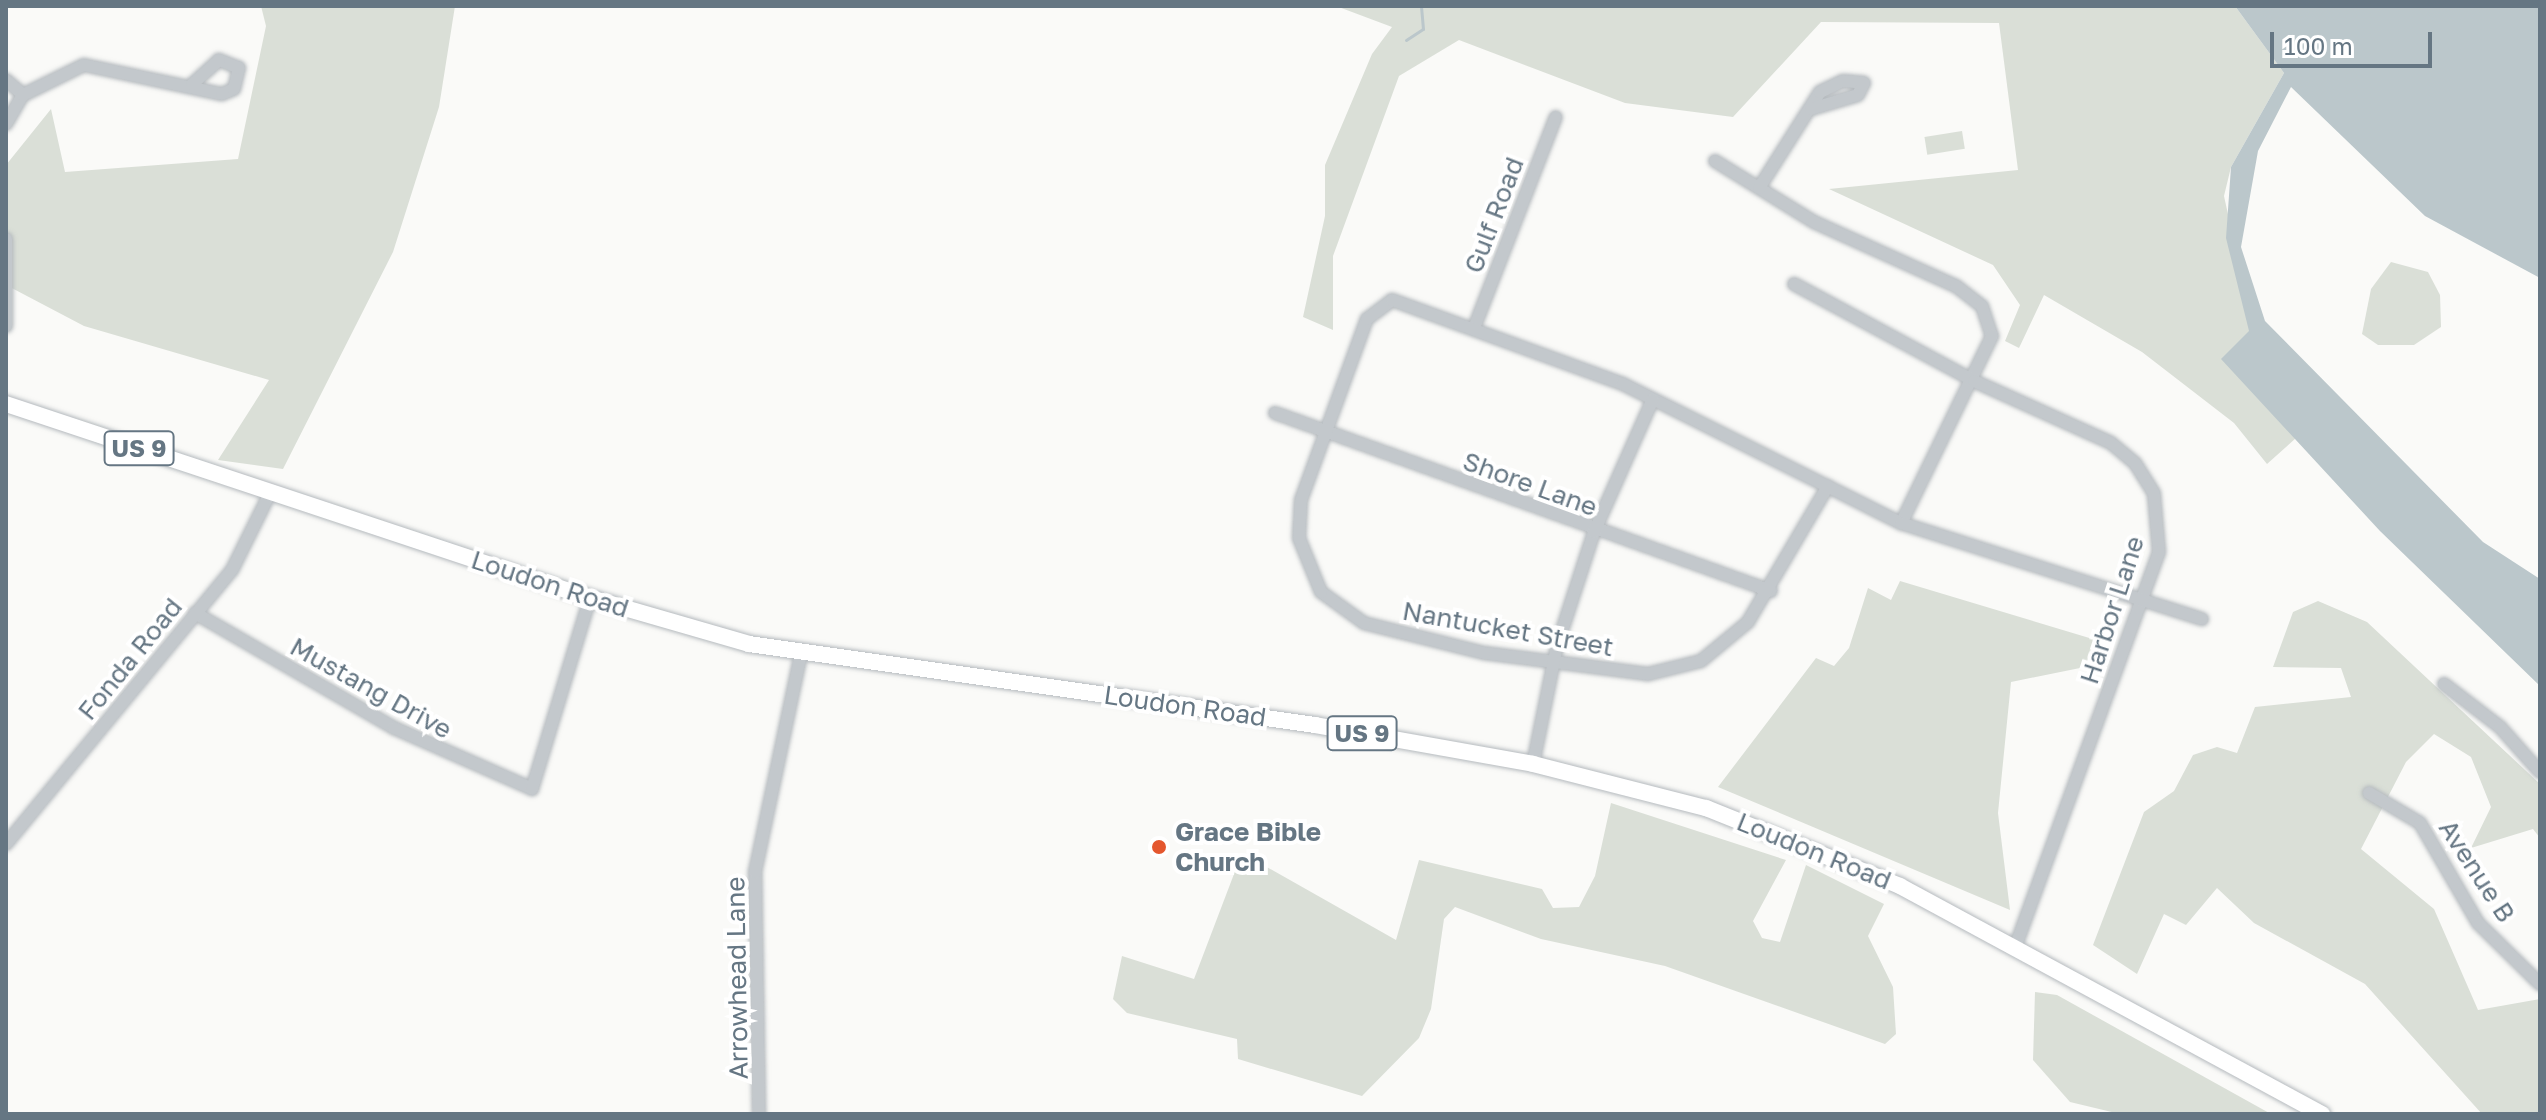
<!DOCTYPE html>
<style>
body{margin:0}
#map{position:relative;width:2546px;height:1120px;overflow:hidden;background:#fafaf8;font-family:"Golos Text",sans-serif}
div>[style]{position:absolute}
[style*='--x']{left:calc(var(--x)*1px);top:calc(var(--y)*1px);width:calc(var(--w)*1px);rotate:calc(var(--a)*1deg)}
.green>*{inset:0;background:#dadfd7;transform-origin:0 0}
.water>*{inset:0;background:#bbc7cb}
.stream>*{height:3px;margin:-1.5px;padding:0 1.5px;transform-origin:1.5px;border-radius:1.5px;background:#bbc7cb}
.roads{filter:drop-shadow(0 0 2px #b5babe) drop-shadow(0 0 2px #b5babe)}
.minor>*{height:12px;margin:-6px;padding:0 6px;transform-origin:6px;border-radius:6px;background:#c3c8cc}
.major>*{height:16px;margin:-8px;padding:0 8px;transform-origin:8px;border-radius:8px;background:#fff}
.dots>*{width:22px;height:22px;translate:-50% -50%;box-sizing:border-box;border:4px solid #fff;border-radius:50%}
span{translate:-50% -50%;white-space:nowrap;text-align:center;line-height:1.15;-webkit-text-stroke:8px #fff;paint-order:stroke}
.shield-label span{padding:2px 6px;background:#fff;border:2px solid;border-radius:6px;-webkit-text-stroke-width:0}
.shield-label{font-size:24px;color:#657683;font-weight:700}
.street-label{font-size:26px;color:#657683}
.poi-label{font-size:26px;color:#657683;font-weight:700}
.left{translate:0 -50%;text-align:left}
.frame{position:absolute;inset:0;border:8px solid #657683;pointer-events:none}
.scale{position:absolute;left:2270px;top:32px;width:162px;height:36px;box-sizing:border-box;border:4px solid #657683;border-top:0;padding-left:10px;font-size:24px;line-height:28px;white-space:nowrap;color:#657683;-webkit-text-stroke:6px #fff;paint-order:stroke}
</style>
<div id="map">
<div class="green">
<div style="clip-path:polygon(261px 6px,455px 6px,439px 107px,393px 252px,283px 469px,218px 460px,269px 380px,84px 326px,6px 285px,6px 165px,51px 109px,65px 172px,238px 159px,266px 26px)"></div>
<div style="clip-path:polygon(1336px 6px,2235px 6px,2284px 73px,2231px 167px,2224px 196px,2271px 411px,2296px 438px,2267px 464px,2234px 423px,2142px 352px,2044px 295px,2019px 348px,2005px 341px,2020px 305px,1993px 265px,1829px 189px,2018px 170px,1999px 23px,1821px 22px,1733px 117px,1625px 103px,1459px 40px,1399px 76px,1333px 256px,1333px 330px,1303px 317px,1325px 216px,1325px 165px,1372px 54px,1392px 27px)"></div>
<div style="left:1962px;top:131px;width:18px;height:38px;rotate:81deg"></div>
<div style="clip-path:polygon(2391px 262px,2428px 272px,2440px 295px,2441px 327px,2414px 345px,2378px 345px,2362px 334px,2371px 289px)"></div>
<div style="clip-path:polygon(1900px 581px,2096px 640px,2085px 667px,2011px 682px,1998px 813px,2010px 910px,1718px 787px,1816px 658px,1834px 666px,1849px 648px,1868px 588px,1891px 600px)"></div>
<div style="clip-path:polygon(2318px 601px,2367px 622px,2540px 784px,2540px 838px,2533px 829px,2471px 848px,2491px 807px,2471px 757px,2434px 734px,2406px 762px,2361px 849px,2434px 909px,2478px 1010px,2540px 999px,2540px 1114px,2482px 1114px,2365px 984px,2254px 923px,2217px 888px,2186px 925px,2164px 914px,2137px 974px,2093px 945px,2144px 812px,2174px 791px,2193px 755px,2217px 747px,2237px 753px,2255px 707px,2351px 697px,2341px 668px,2273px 667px,2293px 612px)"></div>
<div style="clip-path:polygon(1611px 803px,1786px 860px,1753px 921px,1762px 938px,1780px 942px,1806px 865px,1884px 904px,1868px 936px,1893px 987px,1896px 1034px,1885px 1044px,1665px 966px,1541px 939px,1455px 907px,1444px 919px,1431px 1009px,1419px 1038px,1362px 1096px,1238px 1059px,1237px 1039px,1127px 1013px,1113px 999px,1122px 956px,1194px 979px,1242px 853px,1396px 940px,1419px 860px,1542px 889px,1553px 908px,1579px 907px,1595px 876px)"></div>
<div style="clip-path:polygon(2035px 992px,2057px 995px,2271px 1114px,2120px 1114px,2070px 1102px,2033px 1060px)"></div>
</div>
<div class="water">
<div style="clip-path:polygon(2235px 6px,2540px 6px,2540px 278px,2425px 216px,2291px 87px,2258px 151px,2241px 247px,2265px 321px,2483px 542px,2540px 579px,2540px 686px,2380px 531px,2221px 359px,2249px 331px,2226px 238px,2231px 167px,2284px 73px)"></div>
</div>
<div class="stream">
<div style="--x:1406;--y:40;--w:20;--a:-33"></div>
<div style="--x:1423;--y:29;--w:23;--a:-95"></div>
</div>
<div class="roads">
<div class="minor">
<div style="--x:6;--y:80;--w:23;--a:41"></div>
<div style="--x:6;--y:124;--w:34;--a:-60"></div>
<div style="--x:23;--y:95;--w:68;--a:-26.2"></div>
<div style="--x:84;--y:65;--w:141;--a:11.9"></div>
<div style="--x:222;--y:94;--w:13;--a:-23"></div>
<div style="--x:234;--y:89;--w:22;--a:-77"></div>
<div style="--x:239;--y:68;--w:22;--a:-158"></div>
<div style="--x:219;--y:60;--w:36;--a:138"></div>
<div style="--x:1715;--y:161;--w:116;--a:31.6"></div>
<div style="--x:1814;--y:222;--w:156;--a:24.3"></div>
<div style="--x:1956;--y:286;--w:33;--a:38"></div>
<div style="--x:1982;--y:306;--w:32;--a:72"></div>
<div style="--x:1992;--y:336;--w:208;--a:115.9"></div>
<div style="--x:1759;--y:188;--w:114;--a:-57.6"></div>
<div style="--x:1820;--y:92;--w:25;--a:-26"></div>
<div style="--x:1843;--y:81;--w:21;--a:5"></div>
<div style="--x:1864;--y:83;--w:13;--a:117"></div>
<div style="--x:1858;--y:95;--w:49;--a:163.4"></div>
<div style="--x:6;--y:239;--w:87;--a:90"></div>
<div style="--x:1794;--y:284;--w:204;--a:28.3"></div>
<div style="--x:1974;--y:381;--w:150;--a:24.3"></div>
<div style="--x:2111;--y:443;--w:31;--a:40"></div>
<div style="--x:2135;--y:463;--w:36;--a:58"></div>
<div style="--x:2154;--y:494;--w:58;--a:85.1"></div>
<div style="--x:2159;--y:552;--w:417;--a:110"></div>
<div style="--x:1474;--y:328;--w:226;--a:-68.8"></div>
<div style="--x:1275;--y:413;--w:527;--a:19.74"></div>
<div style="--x:1828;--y:486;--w:158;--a:120.5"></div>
<div style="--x:1748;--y:622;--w:61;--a:140.3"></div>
<div style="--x:1701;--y:661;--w:55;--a:166.2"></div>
<div style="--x:1648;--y:674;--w:165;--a:-172.7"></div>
<div style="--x:1484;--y:653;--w:124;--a:-166"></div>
<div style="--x:1364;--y:623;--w:53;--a:-144.2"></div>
<div style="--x:1321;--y:592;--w:58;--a:-112.2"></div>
<div style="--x:1299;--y:538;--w:38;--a:-87"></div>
<div style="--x:1301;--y:500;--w:193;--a:-70"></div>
<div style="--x:1367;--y:319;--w:31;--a:-37"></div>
<div style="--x:1392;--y:300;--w:246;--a:20"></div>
<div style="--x:1623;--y:384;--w:311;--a:26.6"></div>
<div style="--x:1901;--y:523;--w:316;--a:17.7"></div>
<div style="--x:195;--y:613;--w:230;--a:30"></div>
<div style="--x:394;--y:728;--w:151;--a:23.8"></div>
<div style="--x:532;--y:789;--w:200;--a:-73.1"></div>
<div style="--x:2444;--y:684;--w:71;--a:37.5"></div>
<div style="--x:2500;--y:727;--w:60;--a:48.4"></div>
<div style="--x:1533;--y:764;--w:120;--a:-78.5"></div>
<div style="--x:1557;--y:646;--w:120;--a:-72"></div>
<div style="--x:1594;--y:532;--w:145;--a:-66.1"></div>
<div style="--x:2369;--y:793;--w:59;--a:30.5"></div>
<div style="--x:2420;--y:823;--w:116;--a:59.9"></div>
<div style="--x:2478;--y:923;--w:87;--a:44.5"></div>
<div style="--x:6;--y:844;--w:355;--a:-50.5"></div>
<div style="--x:232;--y:570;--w:88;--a:-63.7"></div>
<div style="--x:759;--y:1114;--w:242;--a:-90.9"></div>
<div style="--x:755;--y:872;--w:223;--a:-78.1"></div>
</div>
<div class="major">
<div style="--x:6;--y:404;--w:615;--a:18.38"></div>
<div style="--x:590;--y:598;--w:166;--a:16.1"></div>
<div style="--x:749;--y:644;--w:572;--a:8.14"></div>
<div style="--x:1315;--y:725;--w:221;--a:10.1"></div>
<div style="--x:1533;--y:764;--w:179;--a:14.3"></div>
<div style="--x:1706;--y:808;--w:209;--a:21.9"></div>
<div style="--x:1900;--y:886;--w:480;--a:28.4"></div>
</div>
</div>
<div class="dots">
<div style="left:1159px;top:847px;background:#e4572e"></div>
</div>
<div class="shield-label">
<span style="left:139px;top:448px">US 9</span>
<span style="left:1362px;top:733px">US 9</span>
</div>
<div class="street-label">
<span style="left:1494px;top:215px;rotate:-69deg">Gulf Road</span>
<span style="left:1530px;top:484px;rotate:20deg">Shore Lane</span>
<span style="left:550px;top:584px;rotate:18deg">Loudon Road</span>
<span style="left:2112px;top:610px;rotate:-72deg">Harbor Lane</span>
<span style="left:1508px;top:629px;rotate:10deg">Nantucket Street</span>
<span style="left:130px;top:659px;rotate:-51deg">Fonda Road</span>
<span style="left:371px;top:688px;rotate:29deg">Mustang Drive</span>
<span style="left:1185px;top:706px;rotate:8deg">Loudon Road</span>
<span style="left:1814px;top:851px;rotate:22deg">Loudon Road</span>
<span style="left:2477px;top:871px;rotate:57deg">Avenue B</span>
<span style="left:737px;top:978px;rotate:-91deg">Arrowhead Lane</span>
</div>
<div class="poi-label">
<span class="left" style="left:1175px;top:847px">Grace Bible<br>Church</span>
</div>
<div class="frame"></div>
<div class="scale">100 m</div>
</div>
